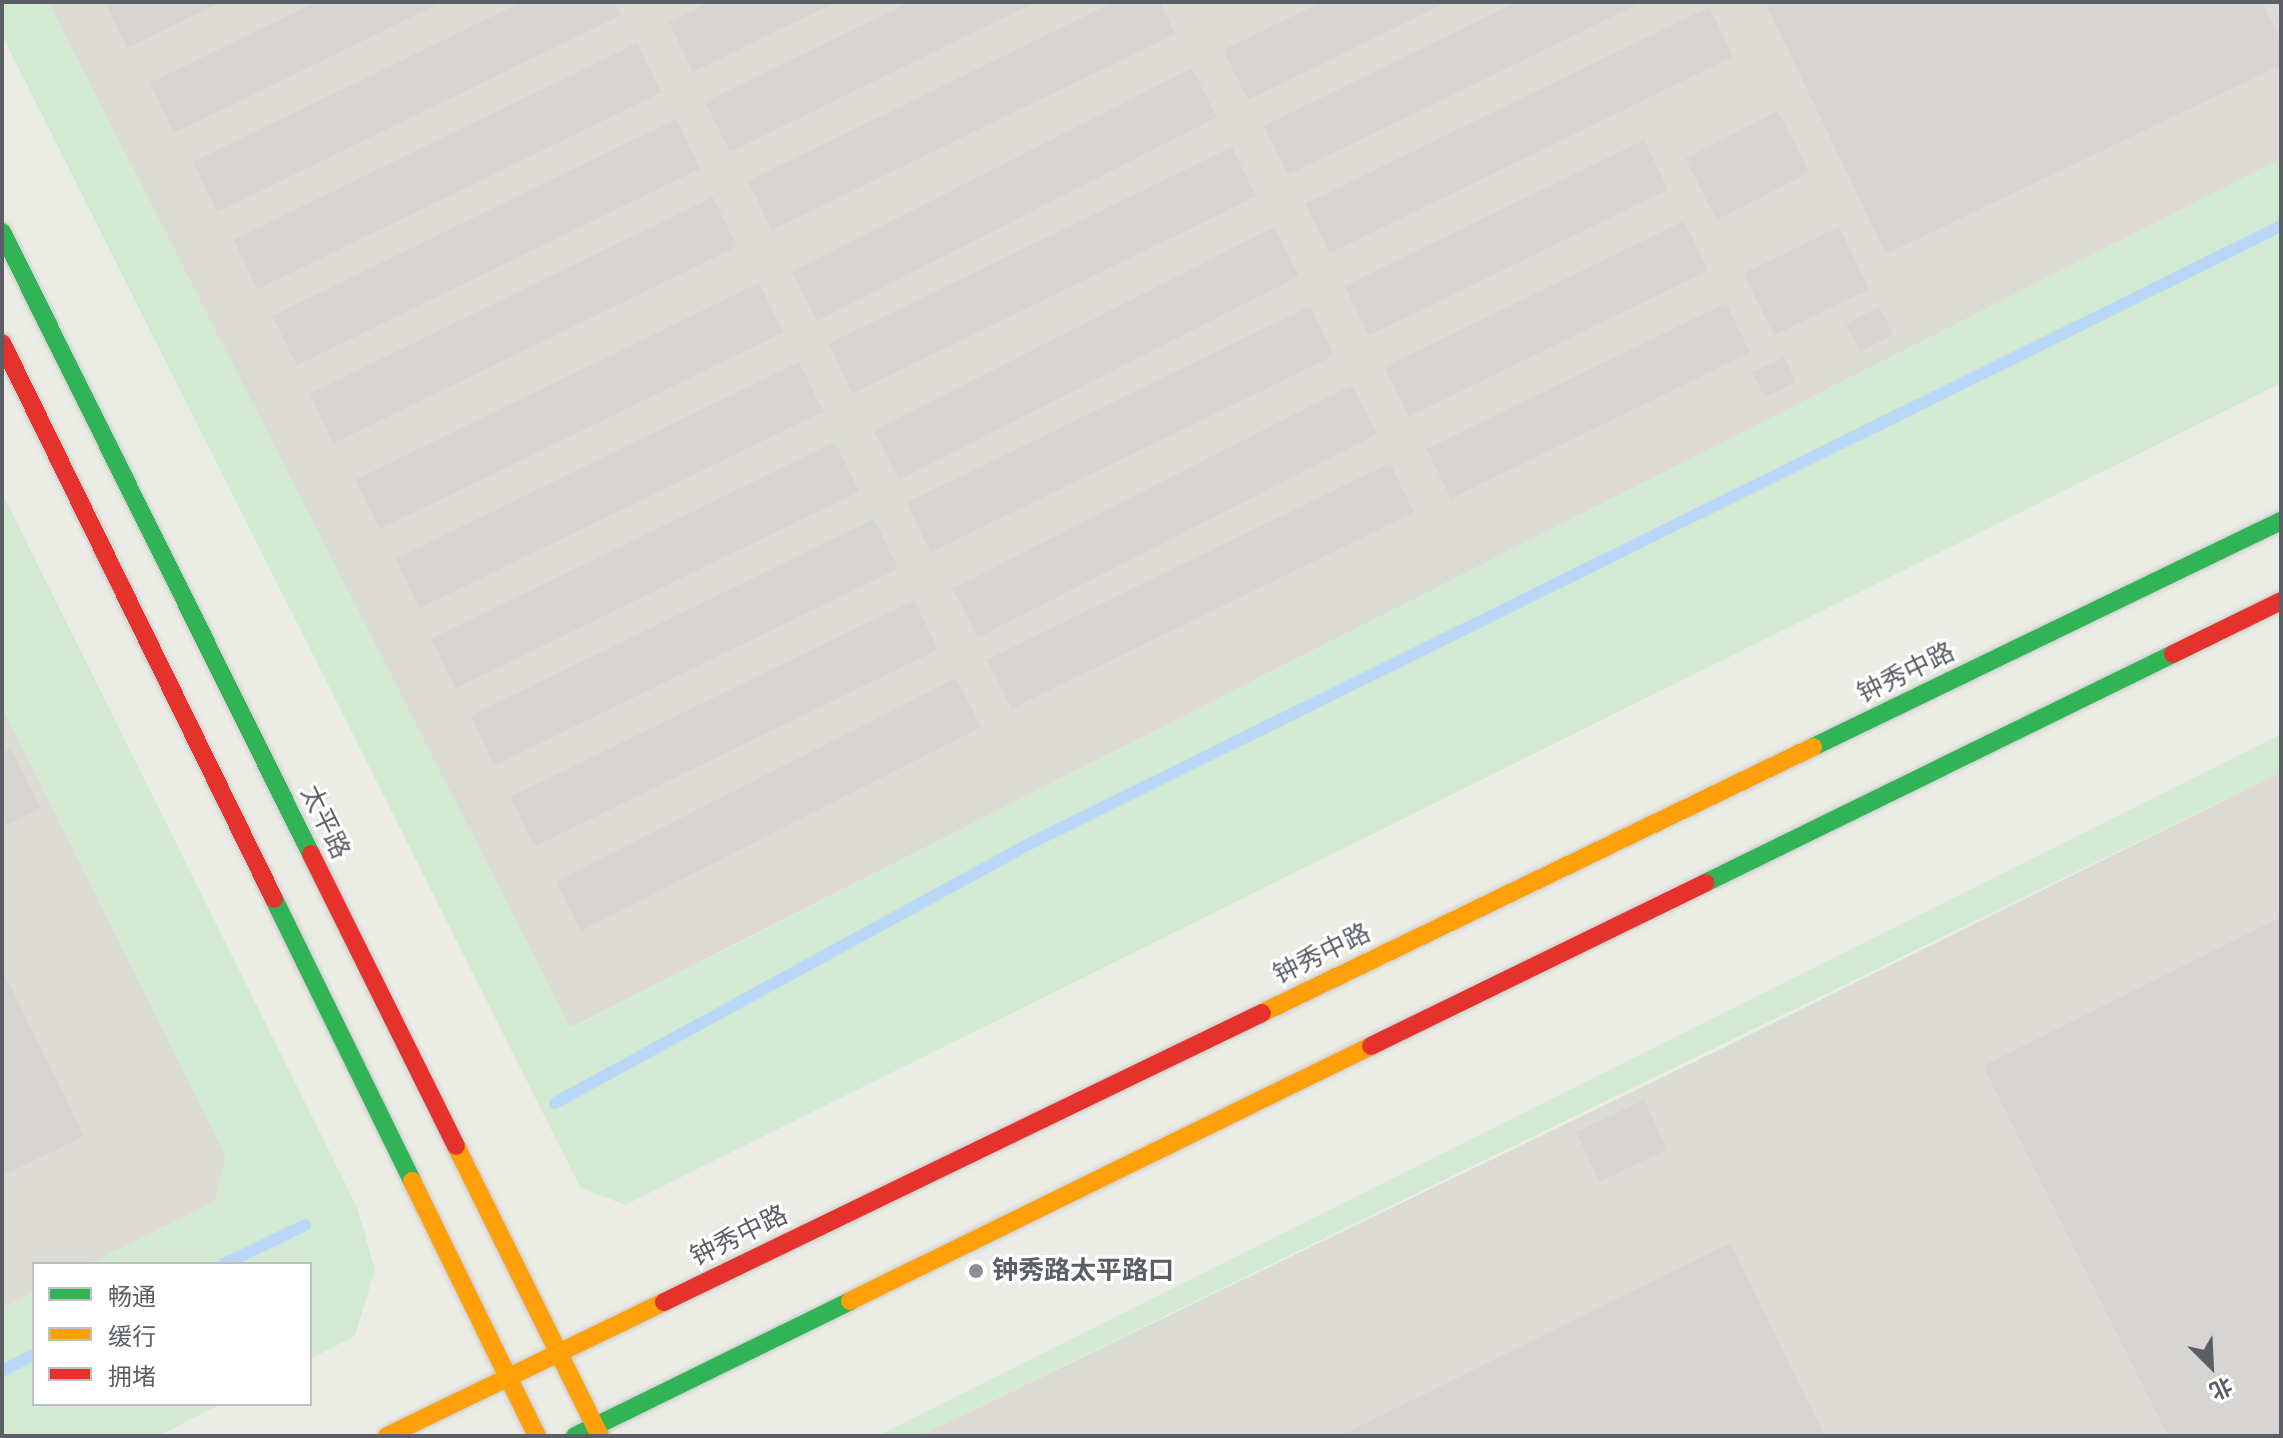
<!DOCTYPE html>
<meta charset="utf-8">
<style>
body{margin:0}
#map{position:relative;width:2283px;height:1438px;overflow:hidden;background:#ecece6;font-family:Karla,"Noto Sans SC",sans-serif}
div>[style]{position:absolute}
[style*='--x']{left:calc(var(--x)*1px);top:calc(var(--y)*1px);width:calc(var(--w)*1px);rotate:calc(var(--a)*1deg)}
.industrial>*{inset:0;background:#dcdbd6}
.green>*{inset:0;background:#d3ead2}
.stream>*{height:12px;margin:-6px;padding:0 6px;transform-origin:6px;border-radius:6px;background:#b9d8f8}
.building>*{inset:0;background:#d6d5d1;transform-origin:0 0}
.roads{filter:drop-shadow(0 0 2px #c8c9c8) drop-shadow(0 0 2px #c8c9c8)}
.fast>*{height:18px;margin:-9px;padding:0 9px;transform-origin:9px;border-radius:9px;background:#30b455}
.slow>*{height:18px;margin:-9px;padding:0 9px;transform-origin:9px;border-radius:9px;background:#ff9f0a}
.jam>*{height:18px;margin:-9px;padding:0 9px;transform-origin:9px;border-radius:9px;background:#e5322d}
.dots>*{width:22px;height:22px;translate:-50% -50%;box-sizing:border-box;border:4px solid #fff;border-radius:50%}
span{translate:-50% -50%;white-space:nowrap;text-align:center;line-height:1.15;-webkit-text-stroke:6px #fff;paint-order:stroke}
.street-label{font-size:26px;color:#5b5f65}
.poi-label{font-size:26px;color:#5b5f65;font-weight:700}
.left{translate:0 -50%;text-align:left}
.frame{position:absolute;inset:0;border:4px solid #5b5f65;pointer-events:none}
.legend{position:absolute;left:32px;top:1262px;width:280px;height:144px;box-sizing:border-box;background:#fff;border:2px solid #bdbfc1;margin:0;padding:10px 14px;list-style:none;font-size:24px;color:#5b5f65}
.legend li{display:flex;align-items:center;gap:16px;height:40px}
.legend b{width:40px;border:2px solid #bdbfc1}
.north{position:absolute;left:2171px;top:1326px;width:80px;height:80px;-webkit-text-stroke:6px #fff;paint-order:stroke;rotate:156deg;font-size:22px;font-weight:700;line-height:32px;text-align:center;color:#5b5f65}
.north::after{content:'';display:block;margin:auto;width:28px;height:36px;background:#5b5f65;clip-path:polygon(50% 0,100% 100%,50% 72%,0 100%)}
</style>
<div id="map">
<div class="industrial">
<div style="clip-path:polygon(48px 2px,2281px 2px,2281px 159px,570px 1028px)"></div>
<div style="clip-path:polygon(2px 706px,226px 1156px,215px 1201px,90px 1264px,34px 1264px,34px 1292px,2px 1308px)"></div>
<div style="clip-path:polygon(2281px 772px,2281px 1436px,919px 1436px,1723px 1048px)"></div>
</div>
<div class="green">
<div style="clip-path:polygon(2px 2px,48px 2px,571px 1028px,2281px 159px,2281px 383px,625px 1205px,580px 1187px,2px 35px)"></div>
<div style="clip-path:polygon(2px 493px,357px 1207px,375px 1270px,355px 1336px,310px 1359px,310px 1264px,90px 1264px,215px 1201px,226px 1156px,2px 706px)"></div>
<div style="clip-path:polygon(2281px 734px,2281px 772px,919px 1436px,877px 1436px)"></div>
<div style="clip-path:polygon(34px 1292px,34px 1404px,221px 1404px,158px 1436px,2px 1436px,2px 1308px)"></div>
</div>
<div class="stream">
<div style="--x:555;--y:1103;--w:540;--a:-28.65"></div>
<div style="--x:1029;--y:844;--w:1396;--a:-26.27"></div>
<div style="--x:224;--y:1264;--w:90;--a:-25.7"></div>
<div style="--x:2;--y:1371;--w:36;--a:-27"></div>
</div>
<div class="building">
<div style="clip-path:polygon(105px 2px,221px 2px,127px 48px)"></div>
<div style="clip-path:polygon(316px 2px,442px 2px,174px 133px,150px 83px)"></div>
<div style="clip-path:polygon(522px 2px,614px 2px,621px 15px,217px 212px,193px 162px)"></div>
<div style="clip-path:polygon(710px 2px,836px 2px,693px 72px,669px 22px)"></div>
<div style="clip-path:polygon(910px 2px,1036px 2px,730px 152px,705px 102px)"></div>
<div style="clip-path:polygon(1114px 2px,1160px 2px,1175px 34px,772px 230px,748px 181px)"></div>
<div style="clip-path:polygon(1322px 2px,1447px 2px,1248px 100px,1223px 50px)"></div>
<div style="clip-path:polygon(1517px 2px,1642px 2px,1288px 175px,1264px 126px)"></div>
<div style="clip-path:polygon(1765px 2px,2262px 2px,2281px 41px,2281px 65px,1886px 254px)"></div>
<div style="left:1709px;top:7px;width:55px;height:449px;rotate:64deg"></div>
<div style="left:637px;top:43px;width:55px;height:449px;rotate:64deg"></div>
<div style="left:1192px;top:68px;width:55px;height:449px;rotate:63deg"></div>
<div style="left:1778px;top:111px;width:69px;height:104px;rotate:63deg"></div>
<div style="left:676px;top:119px;width:55px;height:449px;rotate:64deg"></div>
<div style="left:1644px;top:140px;width:55px;height:333px;rotate:64deg"></div>
<div style="left:1232px;top:147px;width:55px;height:449px;rotate:64deg"></div>
<div style="left:713px;top:197px;width:55px;height:449px;rotate:64deg"></div>
<div style="left:1684px;top:221px;width:55px;height:333px;rotate:64deg"></div>
<div style="left:1274px;top:227px;width:55px;height:449px;rotate:63deg"></div>
<div style="left:1839px;top:227px;width:69px;height:106px;rotate:64deg"></div>
<div style="left:759px;top:283px;width:55px;height:449px;rotate:64deg"></div>
<div style="left:1726px;top:303px;width:55px;height:333px;rotate:64deg"></div>
<div style="left:1310px;top:306px;width:55px;height:449px;rotate:64deg"></div>
<div style="left:1879px;top:307px;width:31px;height:37px;rotate:63deg"></div>
<div style="left:1784px;top:357px;width:28px;height:35px;rotate:64deg"></div>
<div style="left:799px;top:362px;width:55px;height:449px;rotate:64deg"></div>
<div style="left:1352px;top:385px;width:55px;height:448px;rotate:63deg"></div>
<div style="left:835px;top:442px;width:55px;height:449px;rotate:64deg"></div>
<div style="left:1390px;top:463px;width:55px;height:448px;rotate:64deg"></div>
<div style="left:874px;top:519px;width:55px;height:449px;rotate:64deg"></div>
<div style="left:914px;top:600px;width:55px;height:449px;rotate:64deg"></div>
<div style="left:956px;top:678px;width:55px;height:449px;rotate:63deg"></div>
<div style="clip-path:polygon(11px 748px,41px 808px,5px 826px,2px 753px)"></div>
<div style="clip-path:polygon(2281px 917px,2281px 1436px,2168px 1436px,1983px 1066px)"></div>
<div style="clip-path:polygon(2px 969px,84px 1136px,2px 1176px)"></div>
<div style="left:1644px;top:1100px;width:55px;height:75px;rotate:65deg"></div>
<div style="clip-path:polygon(1730px 1243px,1825px 1436px,1340px 1436px)"></div>
</div>
<div class="roads">
<div class="fast">
<div style="--x:2;--y:232;--w:695;--a:63.58"></div>
<div style="--x:1813;--y:747;--w:520;--a:-25.78"></div>
<div style="--x:1705;--y:883;--w:521;--a:-26.07"></div>
<div style="--x:274;--y:899;--w:314;--a:63.9"></div>
<div style="--x:575;--y:1436;--w:306;--a:-26.1"></div>
</div>
<div class="slow">
<div style="--x:1262;--y:1013;--w:612;--a:-25.77"></div>
<div style="--x:456;--y:1146;--w:324;--a:63.6"></div>
<div style="--x:412;--y:1181;--w:284;--a:63.9"></div>
<div style="--x:850;--y:1301;--w:580;--a:-26.08"></div>
<div style="--x:387;--y:1436;--w:308;--a:-25.8"></div>
</div>
<div class="jam">
<div style="--x:2;--y:343;--w:619;--a:63.93"></div>
<div style="--x:2173;--y:654;--w:120;--a:-26.1"></div>
<div style="--x:311;--y:854;--w:326;--a:63.6"></div>
<div style="--x:1371;--y:1046;--w:372;--a:-26"></div>
<div style="--x:664;--y:1302;--w:664;--a:-25.79"></div>
</div>
</div>
<div class="dots">
<div style="left:976px;top:1271px;background:#8e9092"></div>
</div>
<div class="street-label">
<span style="left:1906px;top:673px;rotate:-26deg">钟秀中路</span>
<span style="left:325px;top:822px;rotate:64deg">太平路</span>
<span style="left:1322px;top:954px;rotate:-26deg">钟秀中路</span>
<span style="left:739px;top:1236px;rotate:-26deg">钟秀中路</span>
</div>
<div class="poi-label">
<span class="left" style="left:992px;top:1271px">钟秀路太平路口</span>
</div>
<div class="frame"></div>
<ul class="legend">
<li><b style="height:10px;background:#30b455"></b>畅通</li>
<li><b style="height:10px;background:#ff9f0a"></b>缓行</li>
<li><b style="height:10px;background:#e5322d"></b>拥堵</li>
</ul>
<div class="north">北</div>
</div>
